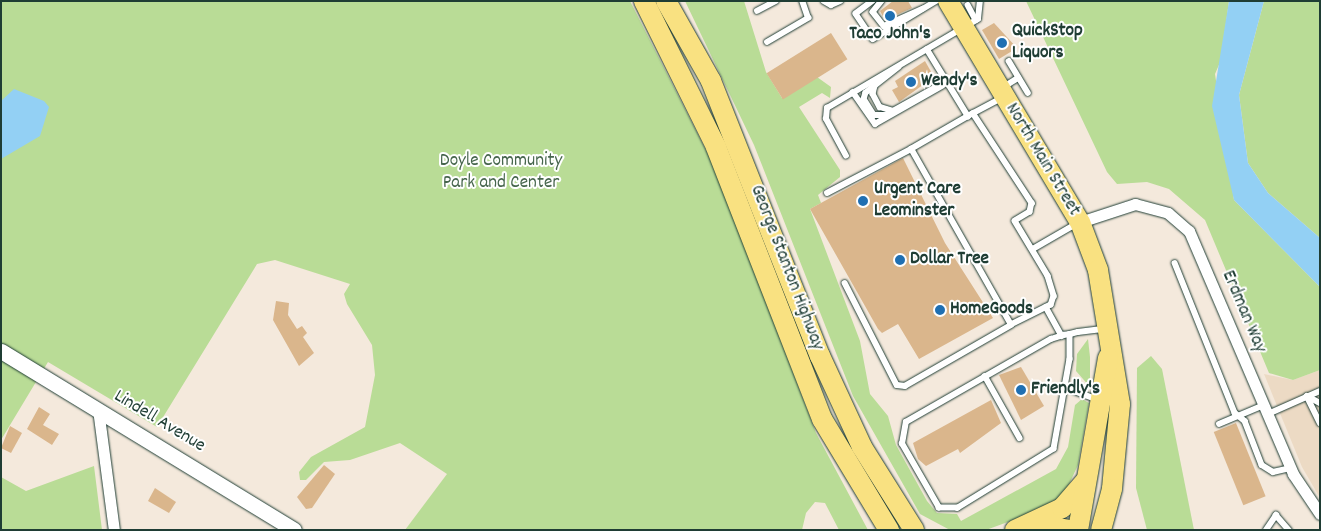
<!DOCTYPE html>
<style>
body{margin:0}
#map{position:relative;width:1321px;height:531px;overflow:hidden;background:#f4e9dc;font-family:Dekko,sans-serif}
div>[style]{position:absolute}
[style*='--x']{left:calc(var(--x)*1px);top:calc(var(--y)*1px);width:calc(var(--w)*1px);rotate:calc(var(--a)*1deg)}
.built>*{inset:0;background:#ecdac4}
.green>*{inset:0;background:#b9dc96}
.water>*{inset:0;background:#93d0f4}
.building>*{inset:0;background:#dab68c;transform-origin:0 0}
.roads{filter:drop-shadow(0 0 1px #1f3d34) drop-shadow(0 0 1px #1f3d34)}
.lane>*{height:5.5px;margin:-2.75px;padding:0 2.75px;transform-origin:2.75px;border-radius:2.75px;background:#fff}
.street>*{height:11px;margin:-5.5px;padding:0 5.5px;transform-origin:5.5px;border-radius:5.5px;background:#fff}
.secondary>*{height:15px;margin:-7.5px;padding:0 7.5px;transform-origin:7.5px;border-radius:7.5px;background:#fff}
.highway>*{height:20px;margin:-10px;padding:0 10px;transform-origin:10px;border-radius:10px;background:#f9e181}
.dots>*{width:14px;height:14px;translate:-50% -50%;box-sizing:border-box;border:2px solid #fff;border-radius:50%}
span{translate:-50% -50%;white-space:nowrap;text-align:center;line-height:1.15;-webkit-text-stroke:4px #fff;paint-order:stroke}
.poi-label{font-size:19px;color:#1f3d34;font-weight:700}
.left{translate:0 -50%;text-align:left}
.street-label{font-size:19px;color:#1f3d34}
.park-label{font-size:19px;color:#46654c}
.frame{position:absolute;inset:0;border:2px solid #1f3d34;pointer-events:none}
</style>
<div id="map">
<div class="built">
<div style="clip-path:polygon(1320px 370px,1320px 498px,1302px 467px,1264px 374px,1293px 380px)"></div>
</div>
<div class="green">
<div style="clip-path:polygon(1px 1px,630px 1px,716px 170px,816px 433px,868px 530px,839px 530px,825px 503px,815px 502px,806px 513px,802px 530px,405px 530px,447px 474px,400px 443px,350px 460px,324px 462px,306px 480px,300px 480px,299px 472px,311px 457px,365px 427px,375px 375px,372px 345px,347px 304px,344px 294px,350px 284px,275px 260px,257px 264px,157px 427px,48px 362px,1px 440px)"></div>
<div style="clip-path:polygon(685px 1px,744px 1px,766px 72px,782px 98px,817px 77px,831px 87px,830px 98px,822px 93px,799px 107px,840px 170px,840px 177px,818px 195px,821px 203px,810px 209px,860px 341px,870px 394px,888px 416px,896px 445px,927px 501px,937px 513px,957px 514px,961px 521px,1056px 469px,1068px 447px,1075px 405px,1082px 399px,1089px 403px,1078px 465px,1065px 493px,1051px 506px,986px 530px,950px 530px,920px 514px,853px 396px,754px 145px)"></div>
<div style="clip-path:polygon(1026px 1px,1229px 1px,1221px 60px,1215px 74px,1234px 200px,1320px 287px,1320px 370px,1293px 380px,1269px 373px,1205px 220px,1169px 189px,1147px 182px,1117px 184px,1107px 172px)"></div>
<div style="clip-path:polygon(1264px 1px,1320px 1px,1320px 238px,1268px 193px,1248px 163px,1239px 95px)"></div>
<div style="clip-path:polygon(1088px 339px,1090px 357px,1090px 387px,1076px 371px,1077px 354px)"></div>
<div style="clip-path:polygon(1151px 356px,1162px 369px,1194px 530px,1147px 530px,1136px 488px,1137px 368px)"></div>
<div style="clip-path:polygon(94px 466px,102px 530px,1px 530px,1px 477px,26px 491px)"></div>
</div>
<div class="water">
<div style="clip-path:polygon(1229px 1px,1264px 1px,1239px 95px,1248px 163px,1268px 193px,1320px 238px,1320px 287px,1234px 200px,1212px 106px)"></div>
<div style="clip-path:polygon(14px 89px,44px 101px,49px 107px,40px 136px,1px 159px,1px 101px)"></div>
</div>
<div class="building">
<div style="clip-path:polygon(893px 1px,908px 1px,912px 8px,885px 20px,880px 11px)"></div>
<div style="clip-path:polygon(994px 23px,1017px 48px,999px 59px,982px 30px)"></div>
<div style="left:831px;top:33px;width:31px;height:76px;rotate:58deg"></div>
<div style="clip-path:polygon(925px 61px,934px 77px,899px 102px,892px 90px,898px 87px,895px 81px)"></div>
<div style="clip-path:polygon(903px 158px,945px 243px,993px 318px,919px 359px,898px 324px,882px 333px,878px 329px,810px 209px)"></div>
<div style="clip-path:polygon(276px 301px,289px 303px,288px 315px,297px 329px,302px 326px,307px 333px,303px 337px,314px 353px,299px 366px,273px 320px)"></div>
<div style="clip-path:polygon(1021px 367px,1044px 406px,1021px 420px,999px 375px)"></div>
<div style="clip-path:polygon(991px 400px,1001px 423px,960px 453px,958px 449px,926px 466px,918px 459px,913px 443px)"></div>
<div style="clip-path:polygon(39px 407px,50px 414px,43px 425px,59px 434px,52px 445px,27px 429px)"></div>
<div style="left:1236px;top:423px;width:79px;height:24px;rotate:68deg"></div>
<div style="clip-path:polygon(10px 426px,22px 433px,11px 453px,1px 448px)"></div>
<div style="clip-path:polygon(324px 465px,335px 474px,312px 508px,306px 509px,297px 497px)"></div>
<div style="clip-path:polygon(155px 488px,176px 502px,169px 513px,148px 501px)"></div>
</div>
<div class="roads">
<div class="lane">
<div style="--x:824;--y:1;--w:8;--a:30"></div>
<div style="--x:831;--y:5;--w:10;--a:-24"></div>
<div style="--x:873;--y:1;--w:21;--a:143"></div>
<div style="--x:856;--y:14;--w:30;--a:56"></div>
<div style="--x:873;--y:39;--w:74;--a:-31.1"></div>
<div style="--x:882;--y:1;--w:14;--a:129"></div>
<div style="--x:873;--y:12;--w:18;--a:52"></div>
<div style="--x:884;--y:26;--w:42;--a:-24.1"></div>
<div style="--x:968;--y:5;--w:17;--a:62"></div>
<div style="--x:757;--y:11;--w:21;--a:-28"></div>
<div style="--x:767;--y:42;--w:48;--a:-30.3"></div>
<div style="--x:808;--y:18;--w:18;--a:-109"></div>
<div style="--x:927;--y:49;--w:79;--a:58.5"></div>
<div style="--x:1009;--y:61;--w:37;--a:59"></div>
<div style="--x:899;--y:67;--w:42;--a:141.8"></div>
<div style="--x:866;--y:93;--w:6;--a:108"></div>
<div style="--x:864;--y:99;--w:19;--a:58"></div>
<div style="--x:874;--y:115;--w:12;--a:0"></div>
<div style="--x:886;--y:115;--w:70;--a:-29.1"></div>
<div style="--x:875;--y:86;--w:8;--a:104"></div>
<div style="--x:873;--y:94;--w:15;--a:62"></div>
<div style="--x:880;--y:107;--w:14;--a:17"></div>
<div style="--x:1002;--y:88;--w:19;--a:-32"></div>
<div style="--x:853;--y:92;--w:39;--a:55"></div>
<div style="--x:875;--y:124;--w:77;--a:-29.6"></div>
<div style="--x:973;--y:113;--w:108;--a:56.8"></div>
<div style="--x:1032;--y:203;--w:9;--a:103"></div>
<div style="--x:1030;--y:212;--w:17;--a:149"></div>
<div style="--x:1015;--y:221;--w:64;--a:59"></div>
<div style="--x:1048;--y:276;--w:21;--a:73"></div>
<div style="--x:1054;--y:296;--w:9;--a:108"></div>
<div style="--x:1051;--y:305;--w:45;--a:153.4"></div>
<div style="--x:1011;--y:325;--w:202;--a:-119.6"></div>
<div style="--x:911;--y:149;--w:66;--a:-30.1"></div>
<div style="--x:968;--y:116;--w:40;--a:-28"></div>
<div style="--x:846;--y:156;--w:42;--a:-118.4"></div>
<div style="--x:826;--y:119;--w:11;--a:-85"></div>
<div style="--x:827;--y:108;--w:175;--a:-30.5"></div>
<div style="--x:978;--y:19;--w:18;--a:-84"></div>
<div style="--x:827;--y:193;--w:95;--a:-27.6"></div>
<div style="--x:1033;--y:249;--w:50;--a:-30.2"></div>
<div style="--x:1175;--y:263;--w:162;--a:68.2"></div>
<div style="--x:1235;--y:413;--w:13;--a:39"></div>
<div style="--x:1245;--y:421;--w:47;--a:68.9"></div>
<div style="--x:1262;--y:465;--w:13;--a:32"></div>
<div style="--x:1273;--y:472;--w:17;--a:-13"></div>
<div style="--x:845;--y:283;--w:114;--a:63"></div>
<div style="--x:897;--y:385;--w:8;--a:7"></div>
<div style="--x:905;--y:386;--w:122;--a:-29.9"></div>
<div style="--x:1046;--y:307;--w:33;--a:61"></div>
<div style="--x:1070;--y:334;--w:25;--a:90"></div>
<div style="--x:1070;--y:359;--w:91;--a:100.1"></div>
<div style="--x:1054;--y:449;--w:113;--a:148.4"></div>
<div style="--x:958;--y:508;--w:19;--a:180"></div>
<div style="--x:939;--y:508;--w:74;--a:-120"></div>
<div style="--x:902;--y:444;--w:22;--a:-80"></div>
<div style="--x:906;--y:422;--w:167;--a:-29.8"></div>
<div style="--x:1051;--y:339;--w:13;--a:-18"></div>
<div style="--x:1063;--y:335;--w:7;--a:-8"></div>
<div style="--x:1070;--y:334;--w:8;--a:-14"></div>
<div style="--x:1078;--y:332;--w:26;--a:-7"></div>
<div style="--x:985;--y:376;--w:71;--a:60.6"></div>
<div style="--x:1066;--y:388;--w:32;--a:20"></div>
<div style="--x:1307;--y:396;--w:30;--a:64"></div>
<div style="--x:1307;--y:396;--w:15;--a:28"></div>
<div style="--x:1268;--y:414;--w:57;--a:-23.9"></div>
<div style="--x:1219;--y:424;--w:49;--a:-22.9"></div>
<div style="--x:1266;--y:530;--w:18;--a:-56"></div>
<div style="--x:1276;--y:515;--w:20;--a:49"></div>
</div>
<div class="street">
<div style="--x:1080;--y:222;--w:58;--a:-18.1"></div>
<div style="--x:1135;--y:204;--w:34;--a:15"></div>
<div style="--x:1168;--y:213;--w:28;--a:41"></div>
<div style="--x:1189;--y:231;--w:264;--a:66.8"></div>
<div style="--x:1293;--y:474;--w:48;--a:56"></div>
<div style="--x:98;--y:409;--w:122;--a:82.5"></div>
</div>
<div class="secondary">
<div style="--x:1;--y:351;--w:343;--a:31.4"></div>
</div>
<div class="highway">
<div style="--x:644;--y:1;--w:163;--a:63.7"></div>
<div style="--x:716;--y:147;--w:292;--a:68.7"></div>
<div style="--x:822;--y:419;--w:130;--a:58.9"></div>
<div style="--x:666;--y:1;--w:92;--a:60.6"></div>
<div style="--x:711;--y:81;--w:296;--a:68.4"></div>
<div style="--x:820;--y:356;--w:100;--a:65.2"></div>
<div style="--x:862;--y:447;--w:98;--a:57.9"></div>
<div style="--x:948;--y:1;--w:257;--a:59.2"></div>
<div style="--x:1080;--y:222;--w:51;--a:69.4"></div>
<div style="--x:1098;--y:270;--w:136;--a:80.7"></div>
<div style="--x:1120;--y:404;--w:85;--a:95.4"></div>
<div style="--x:1112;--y:489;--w:42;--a:105"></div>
<div style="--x:1032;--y:524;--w:36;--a:9"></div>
<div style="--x:1015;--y:530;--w:52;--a:-25.1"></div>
<div style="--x:1062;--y:508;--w:35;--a:-49"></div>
<div style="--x:1078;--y:530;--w:175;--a:-80.1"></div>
</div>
</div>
<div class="dots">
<div style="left:890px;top:16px;background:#1f6fb2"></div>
<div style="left:1002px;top:43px;background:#1f6fb2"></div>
<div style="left:911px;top:82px;background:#1f6fb2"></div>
<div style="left:863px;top:201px;background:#1f6fb2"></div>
<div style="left:900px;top:260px;background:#1f6fb2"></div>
<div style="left:940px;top:310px;background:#1f6fb2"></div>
<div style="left:1021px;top:390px;background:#1f6fb2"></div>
</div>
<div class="poi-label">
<span class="left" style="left:1012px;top:43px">QuickStop<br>Liquors</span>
<span style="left:890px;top:35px">Taco John's</span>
<span class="left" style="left:921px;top:82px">Wendy's</span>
<span class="left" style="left:874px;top:201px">Urgent Care<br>Leominster</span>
<span class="left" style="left:910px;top:260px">Dollar Tree</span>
<span class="left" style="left:950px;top:310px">HomeGoods</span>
<span class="left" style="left:1031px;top:390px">Friendly's</span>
</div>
<div class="street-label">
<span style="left:1042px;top:160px;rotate:59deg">North Main Street</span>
<span style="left:786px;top:268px;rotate:69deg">George Stanton Highway</span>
<span style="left:1243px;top:312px;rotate:67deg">Erdman Way</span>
<span style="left:159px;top:422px;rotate:31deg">Lindell Avenue</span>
</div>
<div class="park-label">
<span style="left:501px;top:173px">Doyle Community<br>Park and Center</span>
</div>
<div class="frame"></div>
</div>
